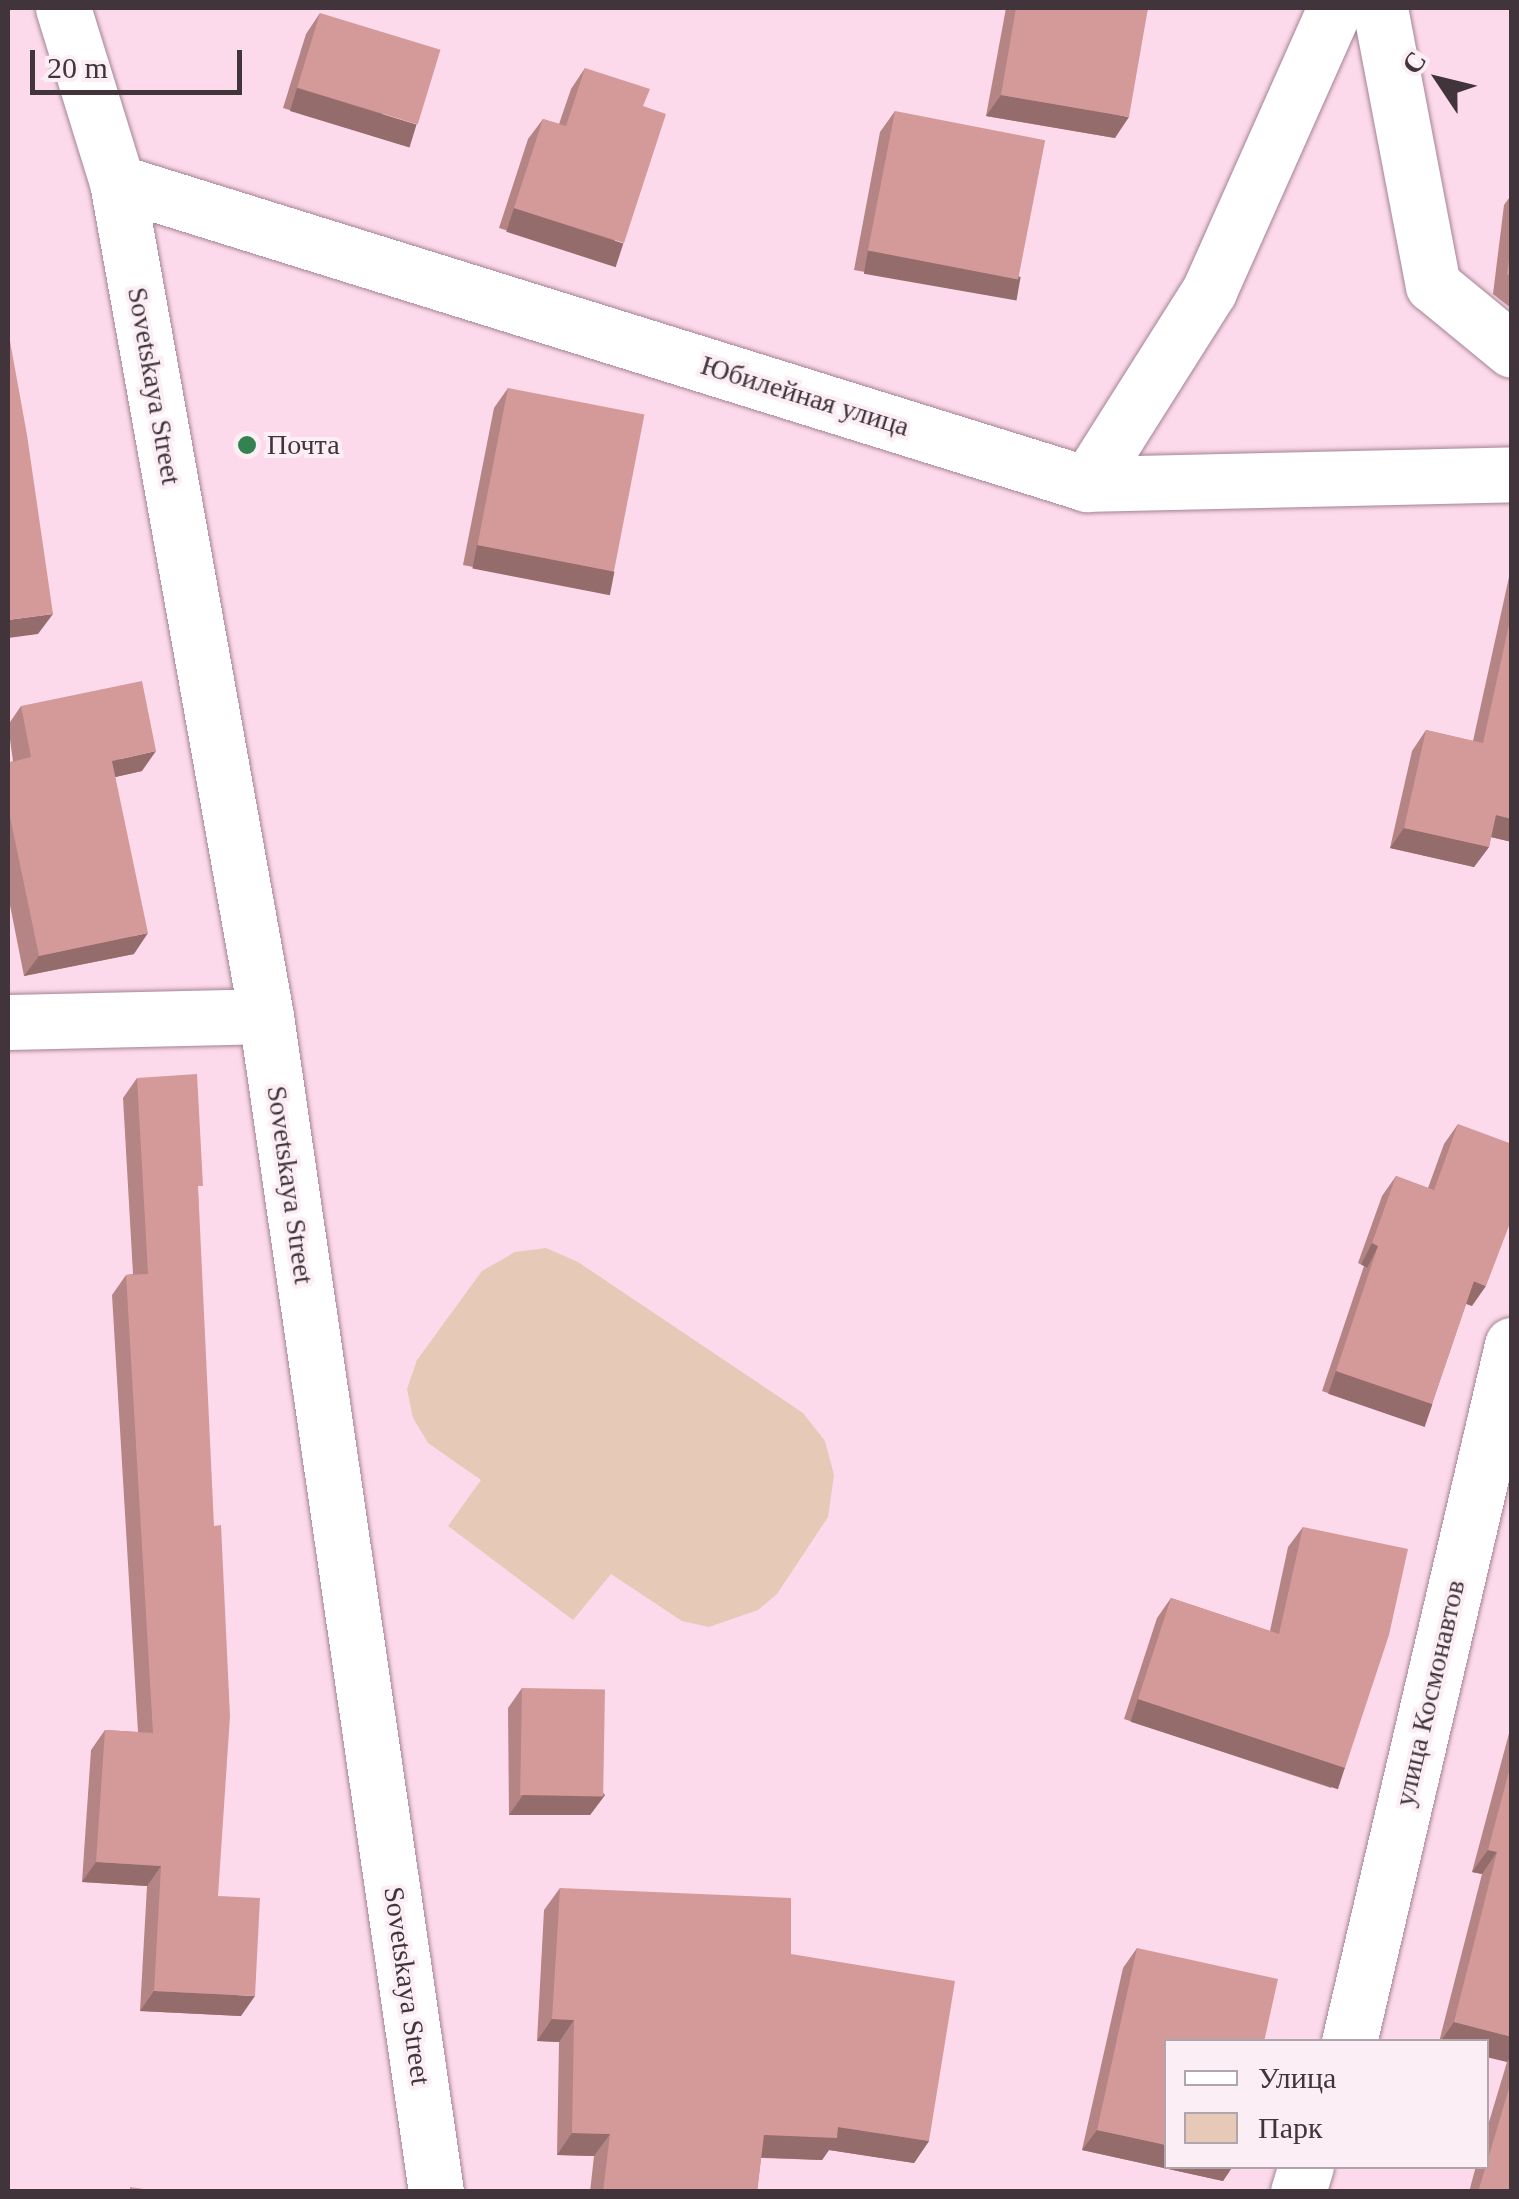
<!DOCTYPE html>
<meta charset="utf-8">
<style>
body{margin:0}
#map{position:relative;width:1519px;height:2199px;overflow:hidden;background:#fddaeb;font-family:Georgia,serif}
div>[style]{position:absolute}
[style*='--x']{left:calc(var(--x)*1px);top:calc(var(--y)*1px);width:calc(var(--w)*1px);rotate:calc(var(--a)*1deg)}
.green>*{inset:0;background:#e6c9b7}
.roads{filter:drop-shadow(0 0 2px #a38393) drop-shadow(0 0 2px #a38393)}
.minor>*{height:55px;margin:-27.5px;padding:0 27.5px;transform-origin:27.5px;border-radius:27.5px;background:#fff}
.wall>*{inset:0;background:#b58484}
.shaded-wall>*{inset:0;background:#946c6b;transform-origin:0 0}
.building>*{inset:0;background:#d39a99;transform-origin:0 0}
.dots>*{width:28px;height:28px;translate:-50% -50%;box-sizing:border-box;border:5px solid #fceef5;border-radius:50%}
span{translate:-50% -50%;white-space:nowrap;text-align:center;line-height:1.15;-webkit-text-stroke:8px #fceef5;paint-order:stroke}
.street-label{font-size:28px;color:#42343b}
.poi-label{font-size:28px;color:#42343b}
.left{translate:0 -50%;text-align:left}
.frame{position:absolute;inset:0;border:10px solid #42343b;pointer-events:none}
.legend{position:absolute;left:1164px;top:2039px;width:325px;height:130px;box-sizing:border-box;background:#fceef5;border:2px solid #b2a4ab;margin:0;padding:12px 18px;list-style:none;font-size:30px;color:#42343b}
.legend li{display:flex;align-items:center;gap:20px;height:50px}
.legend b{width:50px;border:2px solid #b2a4ab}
.north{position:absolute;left:1389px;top:30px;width:100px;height:100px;-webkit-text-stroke:8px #fceef5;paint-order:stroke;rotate:305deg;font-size:28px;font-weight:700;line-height:40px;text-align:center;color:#42343b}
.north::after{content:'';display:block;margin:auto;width:35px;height:45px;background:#42343b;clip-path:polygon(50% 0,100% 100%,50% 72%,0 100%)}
.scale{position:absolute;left:30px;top:50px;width:212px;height:45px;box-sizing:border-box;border:5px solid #42343b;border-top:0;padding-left:12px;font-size:30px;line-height:35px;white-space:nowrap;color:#42343b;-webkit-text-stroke:8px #fceef5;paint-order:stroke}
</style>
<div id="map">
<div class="green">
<div style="clip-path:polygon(546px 1248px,578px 1262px,803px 1413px,825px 1441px,834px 1475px,828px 1517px,777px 1594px,758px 1610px,709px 1627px,682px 1621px,611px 1574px,573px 1620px,448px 1526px,481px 1480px,428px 1443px,413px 1418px,407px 1389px,417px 1360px,482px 1271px,515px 1252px)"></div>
</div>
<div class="roads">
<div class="minor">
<div style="--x:63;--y:8;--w:182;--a:72.8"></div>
<div style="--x:117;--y:182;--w:847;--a:79.87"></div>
<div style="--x:266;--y:1016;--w:1188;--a:81.77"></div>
<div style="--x:1380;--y:8;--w:282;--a:79.2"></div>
<div style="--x:1433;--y:285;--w:102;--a:39.4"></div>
<div style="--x:117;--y:182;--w:1016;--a:17.29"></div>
<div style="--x:1087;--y:484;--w:425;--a:-1.3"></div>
<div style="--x:1087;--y:484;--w:228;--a:-57.7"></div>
<div style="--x:1209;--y:291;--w:310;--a:-66"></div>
<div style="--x:8;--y:1022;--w:258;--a:-1.3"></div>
<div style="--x:1349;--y:2042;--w:716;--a:-76.84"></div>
<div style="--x:1298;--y:2192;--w:27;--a:-73"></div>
</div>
</div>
<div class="wall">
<div style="clip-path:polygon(1006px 8px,1148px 8px,1115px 138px,986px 116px)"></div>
<div style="clip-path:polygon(320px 13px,402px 145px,283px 108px,306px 34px)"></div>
<div style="clip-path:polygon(585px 68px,643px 106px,610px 263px,499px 228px,528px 139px,543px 119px,559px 124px,571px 89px)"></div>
<div style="clip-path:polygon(895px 111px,1020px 278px,1006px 298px,854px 270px,880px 132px)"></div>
<div style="clip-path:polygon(1512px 194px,1512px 309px,1493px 294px,1504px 205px)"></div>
<div style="clip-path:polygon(508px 388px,614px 572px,600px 592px,463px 565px,494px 408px)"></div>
<div style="clip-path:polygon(1512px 574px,1512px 842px,1491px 837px,1489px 847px,1474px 867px,1390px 848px,1412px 751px,1426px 730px,1473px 741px,1509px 577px)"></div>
<div style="clip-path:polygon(21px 706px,142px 771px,115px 777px,134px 954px,24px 976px,8px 895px,8px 763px,13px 761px,8px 725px)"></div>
<div style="clip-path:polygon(137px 1078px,198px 1192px,218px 1896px,241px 2016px,140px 2011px,147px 1886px,82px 1882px,91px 1750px,105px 1730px,138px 1732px,112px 1295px,126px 1275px,133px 1274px,123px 1098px)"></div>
<div style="clip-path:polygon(1458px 1124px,1472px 1306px,1466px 1304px,1432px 1404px,1418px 1424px,1322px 1391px,1364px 1266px,1358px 1263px,1382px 1196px,1396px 1176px,1428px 1188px,1444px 1144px)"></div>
<div style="clip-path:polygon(1303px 1527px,1345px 1768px,1331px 1788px,1124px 1719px,1157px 1618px,1171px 1598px,1270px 1631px,1288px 1547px)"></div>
<div style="clip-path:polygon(522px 1688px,605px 1795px,590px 1815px,509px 1815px,508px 1708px)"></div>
<div style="clip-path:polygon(1512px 1722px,1512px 2192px,1469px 2192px,1476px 2166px,1486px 2166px,1486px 2132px,1507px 2062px,1486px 2042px,1439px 2042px,1482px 1874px,1472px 1872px)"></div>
<div style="clip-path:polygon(560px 1888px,791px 1954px,929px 2141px,914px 2163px,829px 2150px,822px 2160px,761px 2158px,757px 2192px,590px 2192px,594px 2156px,557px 2155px,559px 2042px,537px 2041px,544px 1910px)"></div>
<div style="clip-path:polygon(1137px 1948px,1166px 2166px,1233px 2166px,1223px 2181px,1082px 2150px,1123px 1968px)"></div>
</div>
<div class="shaded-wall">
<div style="left:297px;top:88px;width:125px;height:24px;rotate:17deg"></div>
<div style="clip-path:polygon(1001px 95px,1129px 117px,1115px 138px,986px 116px)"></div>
<div style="left:514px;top:208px;width:115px;height:25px;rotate:18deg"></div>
<div style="left:868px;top:250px;width:155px;height:24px;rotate:10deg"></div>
<div style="left:477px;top:545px;width:140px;height:24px;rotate:11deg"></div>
<div style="clip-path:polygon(53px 614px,38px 634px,8px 638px,8px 620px)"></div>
<div style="clip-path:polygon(156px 751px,142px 771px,98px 781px,112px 761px)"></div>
<div style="clip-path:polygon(1496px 815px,1512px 819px,1512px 842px,1482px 835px)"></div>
<div style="clip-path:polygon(1404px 828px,1489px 847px,1474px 867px,1390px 848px)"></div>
<div style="clip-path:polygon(148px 933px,134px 954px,24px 976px,39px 956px)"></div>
<div style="left:1372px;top:1243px;width:7px;height:24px;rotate:27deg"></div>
<div style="clip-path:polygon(1474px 1281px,1486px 1286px,1472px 1306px,1460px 1301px)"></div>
<div style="left:1336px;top:1371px;width:102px;height:24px;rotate:19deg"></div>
<div style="left:1138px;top:1699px;width:218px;height:24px;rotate:18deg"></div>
<div style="clip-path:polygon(523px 1795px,605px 1795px,590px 1815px,509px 1815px)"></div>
<div style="clip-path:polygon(1488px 1850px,1497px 1852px,1482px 1874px,1472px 1872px)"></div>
<div style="clip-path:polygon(96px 1862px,161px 1866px,147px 1886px,82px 1882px)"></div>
<div style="clip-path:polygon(154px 1991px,255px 1996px,241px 2016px,140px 2011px)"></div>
<div style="clip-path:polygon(552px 2019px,574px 2020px,559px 2042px,537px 2041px)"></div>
<div style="clip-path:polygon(1454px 2022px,1512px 2037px,1512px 2056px,1507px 2062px,1486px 2057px,1486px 2042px,1440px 2042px)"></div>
<div style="clip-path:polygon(838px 2127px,929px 2141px,914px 2163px,829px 2150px,822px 2160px,748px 2157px,764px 2135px)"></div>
<div style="clip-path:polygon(1097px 2130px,1166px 2145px,1166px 2166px,1233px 2166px,1223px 2181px,1082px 2150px)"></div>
<div style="clip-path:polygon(572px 2133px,610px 2134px,594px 2156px,557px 2155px)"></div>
</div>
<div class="building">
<div style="clip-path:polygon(1016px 8px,1148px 8px,1129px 117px,1001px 95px)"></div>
<div style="left:320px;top:13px;width:126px;height:78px;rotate:17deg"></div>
<div style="clip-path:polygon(585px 68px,650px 89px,643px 106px,666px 114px,624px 243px,514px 208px,543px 119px,566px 126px)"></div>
<div style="left:895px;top:111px;width:153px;height:142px;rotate:11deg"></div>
<div style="clip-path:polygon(1512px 238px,1512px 277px,1507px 274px)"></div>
<div style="clip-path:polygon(8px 330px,27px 435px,53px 614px,8px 620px)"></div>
<div style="left:508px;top:388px;width:139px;height:160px;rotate:11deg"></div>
<div style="clip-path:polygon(1512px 611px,1512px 819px,1496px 815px,1489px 847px,1404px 828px,1426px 730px,1483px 743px)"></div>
<div style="clip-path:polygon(142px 681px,156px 751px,112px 761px,148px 933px,39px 956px,8px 807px,8px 763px,31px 757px,21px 706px)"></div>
<div style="clip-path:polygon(197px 1074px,203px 1186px,198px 1186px,214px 1526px,221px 1525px,230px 1716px,218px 1896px,260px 1898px,255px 1996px,154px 1991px,161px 1866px,96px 1862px,105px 1730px,153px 1733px,126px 1275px,148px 1274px,137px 1078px)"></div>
<div style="clip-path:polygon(1458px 1124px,1512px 1144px,1512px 1218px,1486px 1286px,1474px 1281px,1432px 1404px,1336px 1371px,1378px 1246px,1372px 1243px,1396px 1176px,1434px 1190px)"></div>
<div style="clip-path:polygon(1303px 1527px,1408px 1549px,1389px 1635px,1345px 1768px,1138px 1699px,1171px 1598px,1279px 1634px)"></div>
<div style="left:522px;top:1688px;width:83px;height:107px;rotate:1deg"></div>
<div style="clip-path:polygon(1512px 1760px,1512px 2037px,1454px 2022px,1497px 1852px,1488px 1850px)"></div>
<div style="clip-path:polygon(560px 1888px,791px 1898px,791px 1954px,955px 1981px,929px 2141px,838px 2127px,837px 2138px,764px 2135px,757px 2192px,603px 2192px,610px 2134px,572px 2133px,574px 2020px,552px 2019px)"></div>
<div style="clip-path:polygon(1137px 1948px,1278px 1979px,1264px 2042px,1166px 2042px,1166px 2145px,1097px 2130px)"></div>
<div style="clip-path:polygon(1512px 2078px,1512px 2192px,1478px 2192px,1486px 2166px)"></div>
<div style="clip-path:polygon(130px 2187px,164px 2192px,130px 2192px)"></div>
</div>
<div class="dots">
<div style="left:247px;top:445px;background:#348252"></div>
</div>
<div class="street-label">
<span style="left:154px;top:386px;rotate:80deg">Sovetskaya Street</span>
<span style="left:805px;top:396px;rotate:17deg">Юбилейная улица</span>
<span style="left:290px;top:1185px;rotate:82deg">Sovetskaya Street</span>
<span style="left:1430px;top:1693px;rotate:-77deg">улица Космонавтов</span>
<span style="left:407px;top:1986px;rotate:82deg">Sovetskaya Street</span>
</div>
<div class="poi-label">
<span class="left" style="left:267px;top:445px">Почта</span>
</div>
<div class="frame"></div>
<ul class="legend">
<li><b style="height:12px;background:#fff"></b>Улица</li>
<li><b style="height:28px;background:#e6c9b7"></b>Парк</li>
</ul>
<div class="north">С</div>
<div class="scale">20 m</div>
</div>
